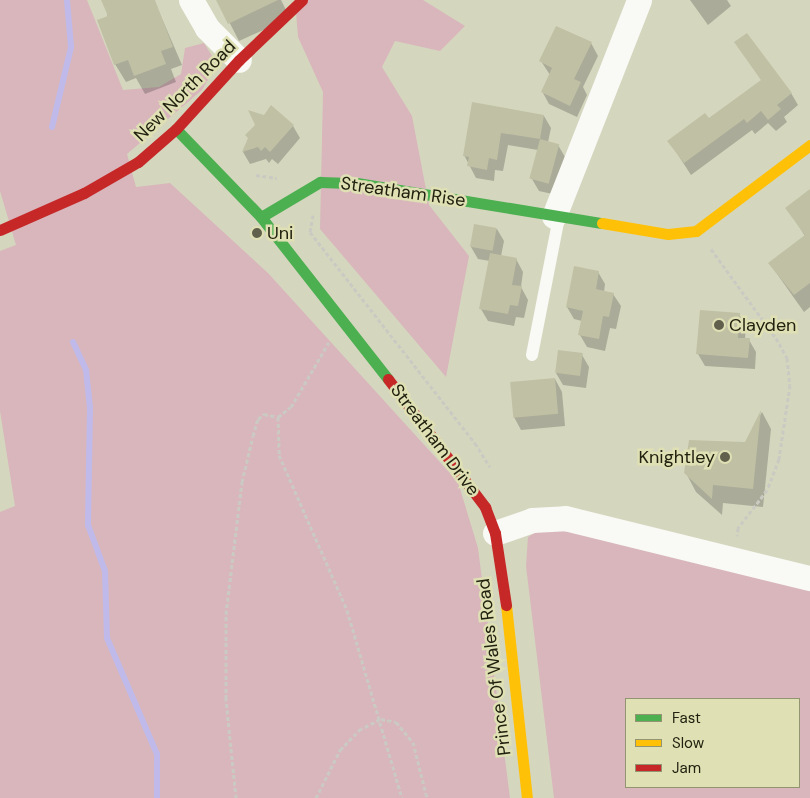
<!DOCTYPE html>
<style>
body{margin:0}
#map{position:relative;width:810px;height:798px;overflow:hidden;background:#d5d6be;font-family:"DM Sans",sans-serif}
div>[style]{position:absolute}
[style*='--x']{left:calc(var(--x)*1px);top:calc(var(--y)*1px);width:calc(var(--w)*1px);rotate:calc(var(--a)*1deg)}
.green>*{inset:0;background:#d8b6bc}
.shadow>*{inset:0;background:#0003}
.stream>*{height:6px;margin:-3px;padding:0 3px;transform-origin:3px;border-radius:3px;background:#bfbaea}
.building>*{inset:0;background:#c0c0a4;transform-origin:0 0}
.path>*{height:3px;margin-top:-1.5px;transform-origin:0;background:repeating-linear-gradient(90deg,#cacac3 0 4px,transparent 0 6.5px)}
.lane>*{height:12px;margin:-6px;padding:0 6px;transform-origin:6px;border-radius:6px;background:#f9f9f5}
.street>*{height:25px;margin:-12.5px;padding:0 12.5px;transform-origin:12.5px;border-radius:12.5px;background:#f9f9f5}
.fast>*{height:11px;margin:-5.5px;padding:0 5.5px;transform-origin:5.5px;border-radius:5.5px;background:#4caf50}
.slow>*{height:11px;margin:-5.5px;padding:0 5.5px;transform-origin:5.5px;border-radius:5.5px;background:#ffc107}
.jam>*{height:11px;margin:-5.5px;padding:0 5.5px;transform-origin:5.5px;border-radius:5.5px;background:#c62828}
.dots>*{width:14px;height:14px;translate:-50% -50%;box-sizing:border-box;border:2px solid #dfe0b3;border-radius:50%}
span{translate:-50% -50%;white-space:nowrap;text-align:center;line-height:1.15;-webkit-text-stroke:5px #dfe0b3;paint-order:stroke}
.street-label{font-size:18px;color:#212110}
.poi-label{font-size:18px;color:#212110}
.left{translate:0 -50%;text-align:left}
.right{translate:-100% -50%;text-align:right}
.legend{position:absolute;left:625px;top:698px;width:175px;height:90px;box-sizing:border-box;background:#dfe0b3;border:1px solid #939472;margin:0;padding:6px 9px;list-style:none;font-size:15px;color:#212110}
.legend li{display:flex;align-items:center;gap:10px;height:25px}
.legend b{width:25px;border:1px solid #939472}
</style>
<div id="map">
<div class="green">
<div style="clip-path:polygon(0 0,87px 0,123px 90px,159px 87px,181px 74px,185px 48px,204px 43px,217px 64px,202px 90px,127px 154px,136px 187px,170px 183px,268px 273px,458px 482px,478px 548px,510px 798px,0 798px,0 512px,15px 506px,0 411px,0 251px,16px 245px,0 191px)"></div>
<div style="clip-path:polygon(295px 0,423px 0,465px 26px,440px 51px,395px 41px,382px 67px,412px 116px,429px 205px,469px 256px,446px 377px,320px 229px,323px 92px,298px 37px)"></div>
<div style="clip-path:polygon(evenodd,552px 522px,810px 587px,810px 798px,554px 798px,526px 566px,528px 537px,552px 522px,626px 699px,799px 699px,799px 787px,626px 787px,626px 699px)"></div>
</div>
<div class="shadow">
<div style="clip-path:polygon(105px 0,154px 0,182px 65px,171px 69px,176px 82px,145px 94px,136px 78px,126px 82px,115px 64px)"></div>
<div style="clip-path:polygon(218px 0,281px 0,290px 18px,239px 41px)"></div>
<div style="clip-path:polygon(690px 0,727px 0,731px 6px,708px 25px)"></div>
<div style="clip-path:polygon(591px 43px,598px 56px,583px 87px,587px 95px,577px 117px,549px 104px,542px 91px,550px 75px,541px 61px)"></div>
<div style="clip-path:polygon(736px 43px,791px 93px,798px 105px,784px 117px,787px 122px,776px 131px,768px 123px,755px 134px,752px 130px,691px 175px,669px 141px,708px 119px,762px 81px)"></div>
<div style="clip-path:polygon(474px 103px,544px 116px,551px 128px,548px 142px,558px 145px,565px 157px,557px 195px,539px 191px,532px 179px,538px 150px,508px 145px,503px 171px,495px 170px,494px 181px,476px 178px,464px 155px)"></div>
<div style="clip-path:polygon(256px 125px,293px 126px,300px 138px,278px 164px,272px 159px,269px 163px,266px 159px,250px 164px,243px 152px)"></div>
<div style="clip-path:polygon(810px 205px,810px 307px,804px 312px,770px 264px,805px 236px,787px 208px)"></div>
<div style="clip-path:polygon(497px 229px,504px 241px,501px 256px,516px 259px,523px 272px,521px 287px,528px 300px,524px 318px,516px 317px,514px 326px,488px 321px,481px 309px,490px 261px,478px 259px,471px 247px)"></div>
<div style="clip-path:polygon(598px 272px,605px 284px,604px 292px,613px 294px,621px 306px,616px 329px,610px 328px,605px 351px,587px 347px,580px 335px,582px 321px,574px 319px,567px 307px)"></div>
<div style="clip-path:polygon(739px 314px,746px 326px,745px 339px,749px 340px,756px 352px,755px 369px,705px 366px,698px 354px)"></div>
<div style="clip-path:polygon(582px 355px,589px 367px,586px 388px,563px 385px,556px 373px)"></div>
<div style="clip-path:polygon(555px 379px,562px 392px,565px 426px,521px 430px,514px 417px)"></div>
<div style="clip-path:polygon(762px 412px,771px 429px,763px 507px,723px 503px,722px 515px,696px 492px,686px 473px,745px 443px)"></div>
</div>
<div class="stream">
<div style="--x:52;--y:127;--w:82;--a:-76.6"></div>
<div style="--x:71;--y:47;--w:47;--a:-94.9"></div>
<div style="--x:73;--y:342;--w:31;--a:65"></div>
<div style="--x:86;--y:370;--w:38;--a:84"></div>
<div style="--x:90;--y:408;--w:117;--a:91"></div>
<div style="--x:88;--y:525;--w:49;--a:69.7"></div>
<div style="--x:105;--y:571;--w:67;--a:88.3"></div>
<div style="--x:107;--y:638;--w:126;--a:66.7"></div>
<div style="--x:157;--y:754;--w:44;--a:90"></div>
</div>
<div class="building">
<div style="clip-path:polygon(101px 0,155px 0,173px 47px,161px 51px,166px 64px,134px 76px,128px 60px,114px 65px,97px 20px,108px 16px)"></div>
<div style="clip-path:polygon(216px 0,278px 0,228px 24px)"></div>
<div style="clip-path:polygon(556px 26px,592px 42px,574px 79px,581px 82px,570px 106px,541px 92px,552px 68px,539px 61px)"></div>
<div style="clip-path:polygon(747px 33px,792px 93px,777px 105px,781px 109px,768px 120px,761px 111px,747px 123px,744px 119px,684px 163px,667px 141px,705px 113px,709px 118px,761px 80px,734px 42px)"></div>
<div style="clip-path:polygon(472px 102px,544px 115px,540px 139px,501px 133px,497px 160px,489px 158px,487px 170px,467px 166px,469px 157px,463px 156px)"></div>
<div style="clip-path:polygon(271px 105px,294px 125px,270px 152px,265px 147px,261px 151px,258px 147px,242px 152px,248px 138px,245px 135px,255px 125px,248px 110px,264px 115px)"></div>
<div style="left:540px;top:139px;width:20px;height:41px;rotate:15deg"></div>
<div style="clip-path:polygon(810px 189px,810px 283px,794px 295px,768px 263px,805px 235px,785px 208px)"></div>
<div style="left:474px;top:224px;width:23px;height:23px;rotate:10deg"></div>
<div style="clip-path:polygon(490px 253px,517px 258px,512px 285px,522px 286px,518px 306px,510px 305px,508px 314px,479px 309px)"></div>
<div style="clip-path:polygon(574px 266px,599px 271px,596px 289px,614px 293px,609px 317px,603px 316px,599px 339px,578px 335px,583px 311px,566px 307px)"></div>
<div style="clip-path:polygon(700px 310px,740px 313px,738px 338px,750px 338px,748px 358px,696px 354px)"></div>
<div style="left:558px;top:350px;width:25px;height:23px;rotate:7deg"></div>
<div style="left:555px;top:378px;width:36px;height:45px;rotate:85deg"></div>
<div style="clip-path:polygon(761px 410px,753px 489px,713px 485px,712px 499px,684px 473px,689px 440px,745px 442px)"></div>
</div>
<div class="path">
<div style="--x:256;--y:175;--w:21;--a:8"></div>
<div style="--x:313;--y:215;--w:17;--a:100"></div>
<div style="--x:310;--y:232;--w:268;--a:52"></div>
<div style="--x:475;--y:443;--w:28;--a:58"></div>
<div style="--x:711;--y:249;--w:110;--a:53.9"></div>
<div style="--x:776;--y:338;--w:23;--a:61"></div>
<div style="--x:787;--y:358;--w:27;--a:84"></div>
<div style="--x:790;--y:385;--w:75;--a:98.5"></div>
<div style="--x:779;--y:459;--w:33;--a:111"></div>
<div style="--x:767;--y:490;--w:48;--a:127.3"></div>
<div style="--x:738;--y:528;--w:8;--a:97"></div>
<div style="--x:278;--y:417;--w:38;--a:88"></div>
<div style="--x:279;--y:455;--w:169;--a:66.3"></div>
<div style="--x:347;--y:610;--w:196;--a:73.7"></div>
<div style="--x:278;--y:417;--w:16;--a:-38"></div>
<div style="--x:291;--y:407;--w:75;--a:-59.7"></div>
<div style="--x:236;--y:798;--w:100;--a:-95.8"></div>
<div style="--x:226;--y:699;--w:85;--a:-90"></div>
<div style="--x:226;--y:614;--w:133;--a:-83.1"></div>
<div style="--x:242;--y:482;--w:47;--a:-76.6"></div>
<div style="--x:253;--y:436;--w:18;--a:-74"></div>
<div style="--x:258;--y:419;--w:8;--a:-40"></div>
<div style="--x:264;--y:414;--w:14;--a:12"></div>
<div style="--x:316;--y:798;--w:54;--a:-63.4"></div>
<div style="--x:340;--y:750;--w:28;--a:-46"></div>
<div style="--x:359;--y:730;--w:25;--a:-27"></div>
<div style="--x:381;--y:719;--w:15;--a:11"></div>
<div style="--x:396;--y:722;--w:26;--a:50"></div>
<div style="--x:413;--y:742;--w:58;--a:76"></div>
</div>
<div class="lane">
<div style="--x:532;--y:355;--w:141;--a:-78.9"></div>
</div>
<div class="street">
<div style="--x:191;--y:0;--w:32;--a:60"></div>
<div style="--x:207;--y:28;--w:45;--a:45"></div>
<div style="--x:554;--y:216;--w:232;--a:-68.5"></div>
<div style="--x:495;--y:533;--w:39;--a:-19"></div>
<div style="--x:532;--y:520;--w:33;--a:-3"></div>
<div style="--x:565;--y:518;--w:252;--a:13.8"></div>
</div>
<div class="fast">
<div style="--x:176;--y:129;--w:122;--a:46"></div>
<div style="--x:261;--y:217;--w:206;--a:51.9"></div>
<div style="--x:261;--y:217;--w:69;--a:-30.7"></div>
<div style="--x:320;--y:182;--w:37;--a:2"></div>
<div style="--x:357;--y:183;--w:248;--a:9.3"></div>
</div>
<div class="slow">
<div style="--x:602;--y:223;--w:67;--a:9.5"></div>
<div style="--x:668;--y:234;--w:28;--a:-6"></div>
<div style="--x:696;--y:231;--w:143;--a:-37"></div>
<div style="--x:506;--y:605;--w:194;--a:83.8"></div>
</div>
<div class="jam">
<div style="--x:0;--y:230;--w:92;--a:-23.8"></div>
<div style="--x:84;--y:193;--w:62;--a:-29.9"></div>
<div style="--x:138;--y:162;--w:50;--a:-41"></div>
<div style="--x:176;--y:129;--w:93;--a:-47.6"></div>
<div style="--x:239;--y:60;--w:87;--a:-43.6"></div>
<div style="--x:388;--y:379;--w:161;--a:52.8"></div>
<div style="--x:485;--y:507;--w:28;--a:69"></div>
<div style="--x:495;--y:533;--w:73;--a:81.3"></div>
</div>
<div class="dots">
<div style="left:257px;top:233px;background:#60604d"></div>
<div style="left:719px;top:325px;background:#60604d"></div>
<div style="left:725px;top:457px;background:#60604d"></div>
</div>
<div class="street-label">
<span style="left:185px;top:91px;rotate:-45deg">New North Road</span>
<span style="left:403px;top:192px;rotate:8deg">Streatham Rise</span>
<span style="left:435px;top:440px;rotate:53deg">Streatham Drive</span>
<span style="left:494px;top:667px;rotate:-97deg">Prince Of Wales Road</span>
</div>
<div class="poi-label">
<span class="left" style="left:267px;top:233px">Uni</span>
<span class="left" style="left:729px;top:325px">Clayden</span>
<span class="right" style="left:715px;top:457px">Knightley</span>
</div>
<ul class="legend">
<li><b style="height:6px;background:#4caf50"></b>Fast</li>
<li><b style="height:6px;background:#ffc107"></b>Slow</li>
<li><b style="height:6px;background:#c62828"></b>Jam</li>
</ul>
</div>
